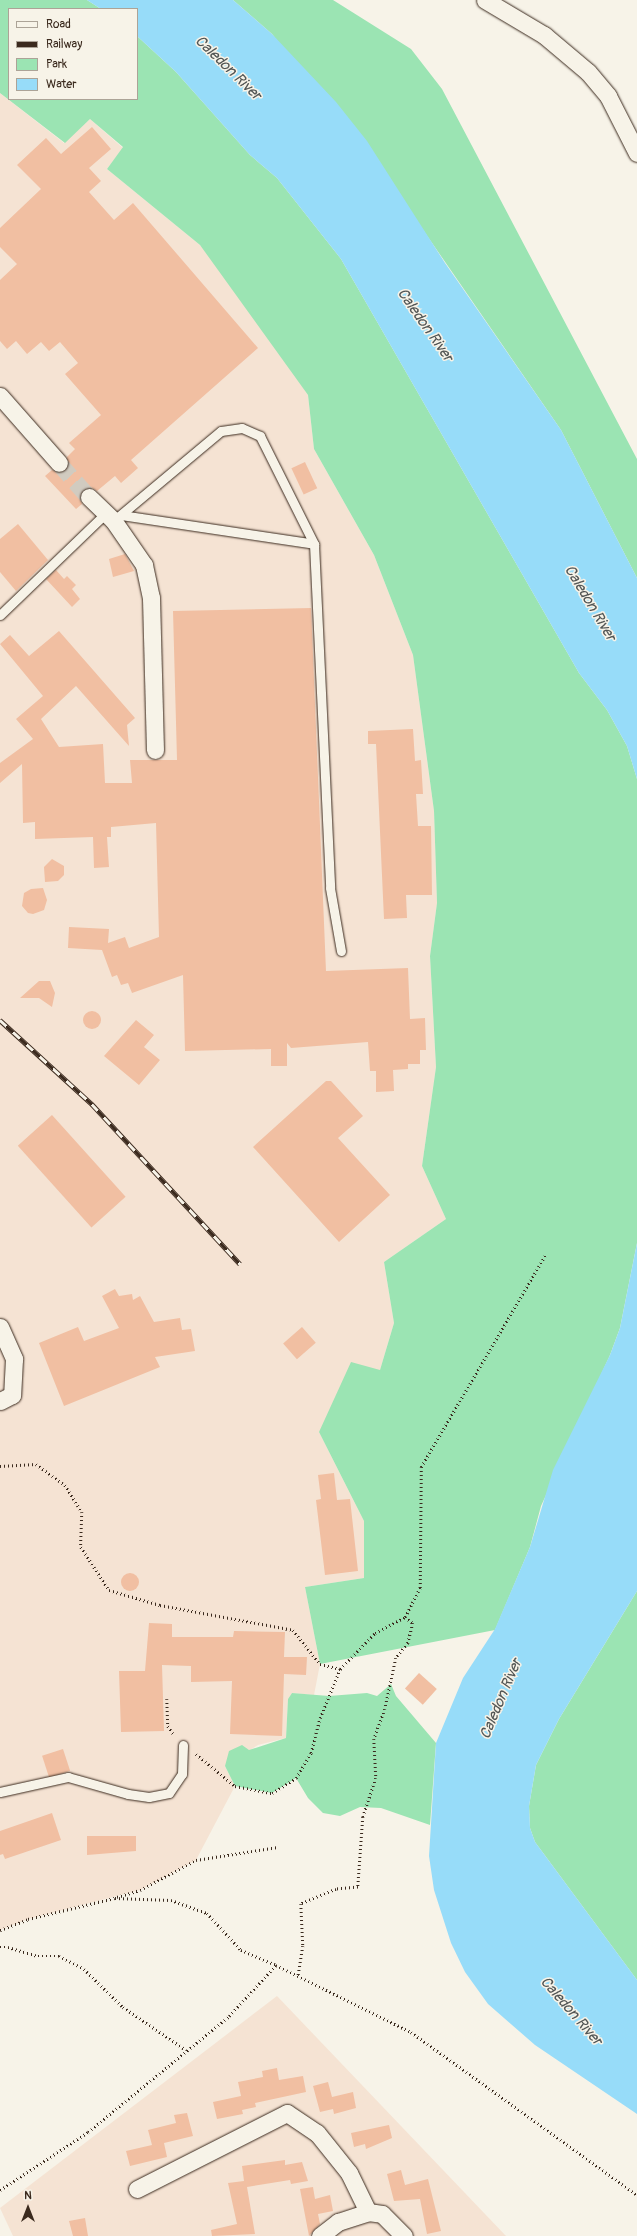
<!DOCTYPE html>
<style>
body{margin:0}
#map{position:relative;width:637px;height:2236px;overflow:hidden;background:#f7f3e8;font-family:Pangolin,sans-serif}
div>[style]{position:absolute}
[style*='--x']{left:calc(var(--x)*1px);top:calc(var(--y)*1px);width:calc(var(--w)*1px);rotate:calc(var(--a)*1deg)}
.built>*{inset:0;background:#f5e3d3}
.green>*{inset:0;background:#9be4b3}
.water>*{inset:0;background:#97dcf9}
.building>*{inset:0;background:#f1bfa2;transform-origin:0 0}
.round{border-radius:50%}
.minor-tunnel>*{height:17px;margin-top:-8.5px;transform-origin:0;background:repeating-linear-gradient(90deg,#d1cbc0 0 17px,transparent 0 25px)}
.path>*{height:2.5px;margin-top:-1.25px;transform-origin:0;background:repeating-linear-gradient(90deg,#3b2a1e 0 1px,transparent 0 4px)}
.roads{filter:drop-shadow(0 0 1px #3b2a1e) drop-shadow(0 0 1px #3b2a1e)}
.service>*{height:9px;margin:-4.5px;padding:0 4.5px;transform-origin:4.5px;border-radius:4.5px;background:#f7f3e8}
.minor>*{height:17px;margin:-8.5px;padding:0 8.5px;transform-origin:8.5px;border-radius:8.5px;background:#f7f3e8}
.rail>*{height:4.5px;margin-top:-2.25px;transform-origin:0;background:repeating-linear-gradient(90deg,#f7f3e8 0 9px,#3b2a1e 0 18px);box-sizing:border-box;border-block:1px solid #3b2a1e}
span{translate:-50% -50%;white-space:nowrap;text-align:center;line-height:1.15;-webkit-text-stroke:3px #f7f3e8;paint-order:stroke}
.water-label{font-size:15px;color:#525655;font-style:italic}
.legend{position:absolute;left:8px;top:8px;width:130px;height:92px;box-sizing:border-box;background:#f7f3e8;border:1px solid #aca397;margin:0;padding:5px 7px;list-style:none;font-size:12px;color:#3b2a1e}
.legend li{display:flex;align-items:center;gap:8px;height:20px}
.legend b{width:20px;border:1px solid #aca397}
.north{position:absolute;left:8px;top:2188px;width:40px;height:40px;-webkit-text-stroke:3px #f7f3e8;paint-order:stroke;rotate:0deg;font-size:11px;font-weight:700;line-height:16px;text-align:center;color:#3b2a1e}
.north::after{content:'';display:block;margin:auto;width:14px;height:18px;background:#3b2a1e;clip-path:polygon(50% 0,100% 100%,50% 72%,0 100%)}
</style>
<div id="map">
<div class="built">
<div style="clip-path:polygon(0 93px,64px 143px,90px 119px,123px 148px,107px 169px,200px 245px,237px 287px,308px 395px,314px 449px,374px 555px,413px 655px,434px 811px,437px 903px,430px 956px,436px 1067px,422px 1166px,446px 1219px,384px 1262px,394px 1323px,380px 1370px,319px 1432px,364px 1521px,364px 1578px,305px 1587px,320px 1664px,314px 1695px,292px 1693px,288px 1699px,286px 1738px,258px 1745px,225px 1766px,235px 1786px,196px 1860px,140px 1890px,28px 1919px,0 1930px)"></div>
<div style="clip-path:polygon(277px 1996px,506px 2236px,13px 2236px,0 2208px)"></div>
</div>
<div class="green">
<div style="clip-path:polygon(0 0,87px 0,101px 9px,9px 9px,9px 99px,137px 99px,137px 36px,176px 72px,250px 155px,277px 178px,341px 259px,579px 673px,607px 710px,627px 746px,637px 779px,637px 1243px,620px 1328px,610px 1355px,541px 1506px,530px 1547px,495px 1630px,320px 1664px,305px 1587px,364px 1578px,364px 1521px,319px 1432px,351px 1362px,380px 1370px,394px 1323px,384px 1262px,446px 1219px,422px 1166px,436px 1067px,430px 956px,437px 903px,434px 811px,413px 655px,374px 555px,314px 449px,308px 395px,200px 245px,107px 169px,123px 147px,90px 119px,65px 143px,0 93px)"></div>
<div style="clip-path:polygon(233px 0,333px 0,411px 49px,442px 89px,637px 459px,637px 578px,561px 430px,421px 227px,272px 34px)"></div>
<div style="clip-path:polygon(637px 1591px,637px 1980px,535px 1842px,530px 1828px,529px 1806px,536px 1765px,559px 1719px)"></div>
<div style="clip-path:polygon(391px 1684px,396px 1696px,436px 1743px,430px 1825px,381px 1808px,360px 1807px,340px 1816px,323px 1813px,308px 1798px,296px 1778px,272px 1793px,235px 1786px,225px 1766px,229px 1751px,242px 1745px,249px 1750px,286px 1738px,288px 1699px,292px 1693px,329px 1696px,367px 1693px,377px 1696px)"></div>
</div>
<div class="water">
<div style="clip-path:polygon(87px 0,233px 0,272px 34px,336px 102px,367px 141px,445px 263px,561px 430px,637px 578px,637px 779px,627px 746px,607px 710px,579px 673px,341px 259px,277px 178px,250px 155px,176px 72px,137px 36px,137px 9px,101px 9px)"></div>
<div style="clip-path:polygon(637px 1243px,637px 1591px,559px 1719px,536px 1765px,529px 1806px,530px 1828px,535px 1842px,637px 1980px,637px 2114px,535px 2045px,488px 2004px,465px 1972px,451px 1943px,434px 1890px,429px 1856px,436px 1743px,463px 1678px,495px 1629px,530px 1547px,553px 1470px,610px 1355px,620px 1328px)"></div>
</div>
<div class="building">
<div style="clip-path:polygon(92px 127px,111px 149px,89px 168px,101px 181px,89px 192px,114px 220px,133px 203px,258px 348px,131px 460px,138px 468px,121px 483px,115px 476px,97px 491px,91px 487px,82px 490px,79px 495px,82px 504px,76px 509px,45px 476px,52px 470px,61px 473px,66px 470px,67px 457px,75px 449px,69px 443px,101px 415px,65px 374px,78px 363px,60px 342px,49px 351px,41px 342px,27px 354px,16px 341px,7px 349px,0 341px,0 280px,17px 264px,0 247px,0 228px,41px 189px,17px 165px,46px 138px,61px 154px)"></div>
<div style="left:305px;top:462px;width:29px;height:15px;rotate:65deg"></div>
<div style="clip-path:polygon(18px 524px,48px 560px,16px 591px,0 572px,0 539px)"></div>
<div style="clip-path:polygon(125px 554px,134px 571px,113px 577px,109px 559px)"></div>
<div style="clip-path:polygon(56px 570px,64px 579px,67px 576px,76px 585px,72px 589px,80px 599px,72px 607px,46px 579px)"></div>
<div style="clip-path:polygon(311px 608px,326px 971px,408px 968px,410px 1019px,425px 1018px,426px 1050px,420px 1050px,420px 1064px,408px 1064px,408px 1069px,393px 1070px,394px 1091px,376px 1092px,376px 1071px,370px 1071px,368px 1042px,291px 1048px,287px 1043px,287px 1066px,271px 1066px,271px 1049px,185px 1051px,183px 975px,132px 993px,128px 983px,121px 985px,117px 975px,112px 977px,102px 950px,68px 948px,69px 927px,109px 929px,108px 943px,125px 937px,129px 948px,159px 937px,156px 823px,111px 827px,111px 837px,107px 837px,109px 867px,94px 868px,93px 837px,35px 839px,35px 822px,23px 823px,22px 764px,0 783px,0 763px,33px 739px,16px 719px,43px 696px,0 644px,10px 635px,29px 656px,59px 631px,135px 718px,127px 725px,129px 746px,76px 686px,41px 719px,59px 747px,103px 744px,105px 783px,132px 783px,130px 760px,177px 760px,173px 611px)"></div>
<div style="clip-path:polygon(413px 729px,415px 761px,421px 760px,423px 794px,416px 794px,418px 826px,431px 826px,432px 895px,406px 895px,407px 918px,384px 919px,376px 744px,368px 744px,368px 731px)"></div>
<div style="clip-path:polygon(52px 859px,64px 866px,64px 875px,58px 881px,45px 882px,44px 867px)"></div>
<div style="clip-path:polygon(43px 888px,47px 900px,44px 910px,33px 914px,28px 913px,22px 906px,24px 893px,31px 889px)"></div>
<div style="clip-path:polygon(39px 981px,50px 981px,55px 993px,52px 1007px,39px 998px,20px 998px)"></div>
<div class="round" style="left:83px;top:1011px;width:18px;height:18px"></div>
<div style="clip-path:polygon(136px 1020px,154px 1035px,144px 1047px,160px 1060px,139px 1085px,104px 1056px)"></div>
<div style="clip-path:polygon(326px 1081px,331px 1081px,363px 1116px,338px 1138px,390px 1195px,339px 1242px,253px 1147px)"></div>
<div style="left:52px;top:1115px;width:110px;height:46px;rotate:48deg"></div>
<div style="clip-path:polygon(115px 1289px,119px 1296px,132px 1294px,133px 1300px,140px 1296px,154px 1322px,180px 1318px,182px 1330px,191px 1329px,195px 1351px,155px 1357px,160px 1367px,64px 1406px,39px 1343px,78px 1327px,84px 1341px,119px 1328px,102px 1296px)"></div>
<div style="left:302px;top:1327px;width:21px;height:25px;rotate:49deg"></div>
<div style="clip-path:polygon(334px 1473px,337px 1500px,350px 1499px,358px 1571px,325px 1575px,316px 1500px,321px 1499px,318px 1475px)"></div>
<div class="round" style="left:121px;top:1573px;width:18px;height:18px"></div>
<div style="clip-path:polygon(149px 1623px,172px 1624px,172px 1637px,233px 1637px,234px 1631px,285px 1632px,284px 1657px,307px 1657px,306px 1675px,284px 1674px,282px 1736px,230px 1734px,232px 1681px,191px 1682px,191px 1666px,162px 1665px,164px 1731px,121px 1732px,119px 1671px,145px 1671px)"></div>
<div style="left:419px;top:1673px;width:24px;height:21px;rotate:42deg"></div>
<div style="left:63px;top:1749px;width:23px;height:22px;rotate:72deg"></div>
<div style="clip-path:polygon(52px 1813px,61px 1840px,5px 1859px,3px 1854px,0 1855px,0 1831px)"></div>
<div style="clip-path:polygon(87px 1836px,136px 1836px,136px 1851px,87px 1855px)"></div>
<div style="clip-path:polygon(277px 2068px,279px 2080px,303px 2076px,306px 2092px,255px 2103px,256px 2107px,242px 2110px,243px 2114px,217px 2119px,213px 2102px,241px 2096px,238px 2082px,263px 2077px,262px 2071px)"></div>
<div style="clip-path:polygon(328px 2082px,332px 2097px,353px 2092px,356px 2108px,334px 2114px,333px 2109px,320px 2112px,313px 2086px)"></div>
<div style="clip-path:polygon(187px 2113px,193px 2136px,164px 2143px,167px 2157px,130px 2166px,126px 2151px,152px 2145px,148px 2130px,176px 2123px,174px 2115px)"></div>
<div style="clip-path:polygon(389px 2125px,392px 2138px,366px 2149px,365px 2144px,354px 2147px,351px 2133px)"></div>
<div style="clip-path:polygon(285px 2160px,285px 2165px,302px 2162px,308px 2181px,291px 2184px,290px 2180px,247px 2187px,255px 2234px,212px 2236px,211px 2230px,237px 2224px,228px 2183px,244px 2181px,242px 2166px)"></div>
<div style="clip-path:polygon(401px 2170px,405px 2185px,428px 2179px,441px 2231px,427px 2234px,420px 2199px,394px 2201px,387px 2174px)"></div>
<div style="clip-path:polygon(313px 2187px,315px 2199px,330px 2195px,333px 2211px,318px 2214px,320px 2224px,309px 2236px,300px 2189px)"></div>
<div style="clip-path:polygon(85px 2218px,88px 2236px,73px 2236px,69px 2221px)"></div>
</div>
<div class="minor-tunnel">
<div style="--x:59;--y:463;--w:45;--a:48.6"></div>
</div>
<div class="path">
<div style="--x:0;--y:1466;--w:36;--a:-3"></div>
<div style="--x:36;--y:1464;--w:36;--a:36"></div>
<div style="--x:65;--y:1485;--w:32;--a:58"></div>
<div style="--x:82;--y:1512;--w:35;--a:92"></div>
<div style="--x:81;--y:1547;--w:51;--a:56.9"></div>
<div style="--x:109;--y:1590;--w:53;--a:16.4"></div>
<div style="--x:160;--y:1605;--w:135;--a:10.6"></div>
<div style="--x:293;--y:1630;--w:43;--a:51.5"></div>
<div style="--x:320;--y:1664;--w:21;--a:14"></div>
<div style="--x:405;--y:1617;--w:33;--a:-63"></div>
<div style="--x:420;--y:1588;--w:121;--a:-89.5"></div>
<div style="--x:421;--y:1467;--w:247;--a:-59.6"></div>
<div style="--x:167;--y:1699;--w:27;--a:88"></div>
<div style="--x:168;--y:1726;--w:11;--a:56"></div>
<div style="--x:196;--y:1754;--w:50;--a:39.4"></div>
<div style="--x:235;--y:1786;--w:38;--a:11"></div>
<div style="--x:272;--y:1793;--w:28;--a:-32"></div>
<div style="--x:296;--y:1778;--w:29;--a:-59"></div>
<div style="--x:311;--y:1753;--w:36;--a:-76"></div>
<div style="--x:320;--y:1718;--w:53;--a:-67.8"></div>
<div style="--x:340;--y:1669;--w:50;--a:-45.8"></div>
<div style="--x:375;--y:1633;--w:34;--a:-28"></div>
<div style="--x:405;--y:1617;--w:10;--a:37"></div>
<div style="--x:413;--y:1623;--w:21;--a:104"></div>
<div style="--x:408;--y:1643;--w:19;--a:129"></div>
<div style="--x:396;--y:1658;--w:52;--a:102.2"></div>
<div style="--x:385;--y:1709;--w:32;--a:110"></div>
<div style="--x:374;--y:1739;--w:39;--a:87"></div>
<div style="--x:376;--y:1778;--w:41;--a:108.4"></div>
<div style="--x:363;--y:1817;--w:70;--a:94.1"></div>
<div style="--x:358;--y:1887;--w:22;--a:175"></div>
<div style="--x:336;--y:1889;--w:38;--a:157"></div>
<div style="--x:301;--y:1904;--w:42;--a:87.3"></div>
<div style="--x:303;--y:1946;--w:32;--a:99"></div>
<div style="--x:117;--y:1897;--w:24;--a:-17"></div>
<div style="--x:140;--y:1890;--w:64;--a:-28.2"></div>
<div style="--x:196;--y:1860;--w:83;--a:-9"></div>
<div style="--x:0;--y:1930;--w:30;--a:-21"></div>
<div style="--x:28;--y:1919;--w:89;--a:-13.6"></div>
<div style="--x:115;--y:1898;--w:56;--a:2"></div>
<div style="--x:171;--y:1900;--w:38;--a:20"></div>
<div style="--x:207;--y:1913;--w:50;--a:47.4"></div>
<div style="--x:241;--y:1950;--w:38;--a:23"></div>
<div style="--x:0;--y:1947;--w:8;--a:0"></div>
<div style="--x:8;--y:1947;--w:31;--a:17"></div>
<div style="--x:38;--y:1956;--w:21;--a:0"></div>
<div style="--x:59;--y:1956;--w:28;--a:27"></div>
<div style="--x:84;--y:1969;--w:54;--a:44.3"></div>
<div style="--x:123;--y:2007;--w:76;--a:34.3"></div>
<div style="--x:0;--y:2190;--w:105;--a:-33.4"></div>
<div style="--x:88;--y:2132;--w:183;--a:-39.4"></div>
<div style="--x:229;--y:2016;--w:69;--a:-47.3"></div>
<div style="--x:276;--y:1965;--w:151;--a:26.4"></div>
<div style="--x:411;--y:2032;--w:279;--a:35.8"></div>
</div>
<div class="roads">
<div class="service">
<div style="--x:121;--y:515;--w:195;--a:8.5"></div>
<div style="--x:314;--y:544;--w:344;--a:87.3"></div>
<div style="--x:330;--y:888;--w:64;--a:80.1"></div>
<div style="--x:118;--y:517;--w:134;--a:-39.9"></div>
<div style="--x:221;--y:431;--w:21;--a:-8"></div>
<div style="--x:242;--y:428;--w:20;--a:24"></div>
<div style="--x:260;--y:436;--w:121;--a:63.4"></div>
<div style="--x:0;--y:615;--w:147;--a:-43.9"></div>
<div style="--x:0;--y:1792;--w:70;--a:-12.4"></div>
<div style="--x:68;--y:1777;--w:62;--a:15.8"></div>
<div style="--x:128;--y:1794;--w:21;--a:8"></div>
<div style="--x:149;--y:1797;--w:20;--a:-11"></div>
<div style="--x:169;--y:1793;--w:23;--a:-56"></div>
<div style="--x:182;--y:1774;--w:29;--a:-88"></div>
</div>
<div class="minor">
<div style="--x:485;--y:0;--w:69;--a:30.7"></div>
<div style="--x:544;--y:35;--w:57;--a:40.1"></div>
<div style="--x:588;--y:72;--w:31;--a:50"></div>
<div style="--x:608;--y:96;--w:64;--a:63"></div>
<div style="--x:0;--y:396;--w:89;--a:48.6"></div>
<div style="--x:89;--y:497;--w:33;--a:44"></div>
<div style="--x:113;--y:520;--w:55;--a:55.4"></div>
<div style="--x:144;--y:565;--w:34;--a:78"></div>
<div style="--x:151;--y:598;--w:152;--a:88.5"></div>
<div style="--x:0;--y:1327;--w:35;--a:66"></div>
<div style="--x:14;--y:1359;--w:36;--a:93"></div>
<div style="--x:12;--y:1395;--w:13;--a:153"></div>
<div style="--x:137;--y:2189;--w:168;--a:-26.9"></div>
<div style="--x:287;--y:2113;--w:36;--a:34"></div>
<div style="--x:317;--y:2133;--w:51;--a:51.3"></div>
<div style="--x:349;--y:2173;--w:43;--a:64"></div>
<div style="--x:320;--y:2236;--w:23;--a:-38"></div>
<div style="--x:338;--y:2222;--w:32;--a:-18"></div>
<div style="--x:368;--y:2212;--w:14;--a:8"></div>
<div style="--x:382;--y:2214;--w:31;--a:45"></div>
</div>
</div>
<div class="rail">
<div style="--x:0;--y:1020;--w:125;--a:42.4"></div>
<div style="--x:92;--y:1104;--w:218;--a:47.2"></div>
</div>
<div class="water-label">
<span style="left:228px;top:68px;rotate:44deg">Caledon River</span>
<span style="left:425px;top:325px;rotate:55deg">Caledon River</span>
<span style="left:590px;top:603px;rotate:59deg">Caledon River</span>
<span style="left:501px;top:1699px;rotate:-67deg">Caledon River</span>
<span style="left:571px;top:2011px;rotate:49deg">Caledon River</span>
</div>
<ul class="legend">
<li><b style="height:5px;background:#f7f3e8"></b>Road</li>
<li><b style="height:5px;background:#3b2a1e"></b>Railway</li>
<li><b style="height:11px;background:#9be4b3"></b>Park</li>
<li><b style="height:11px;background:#97dcf9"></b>Water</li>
</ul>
<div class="north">N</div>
</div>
